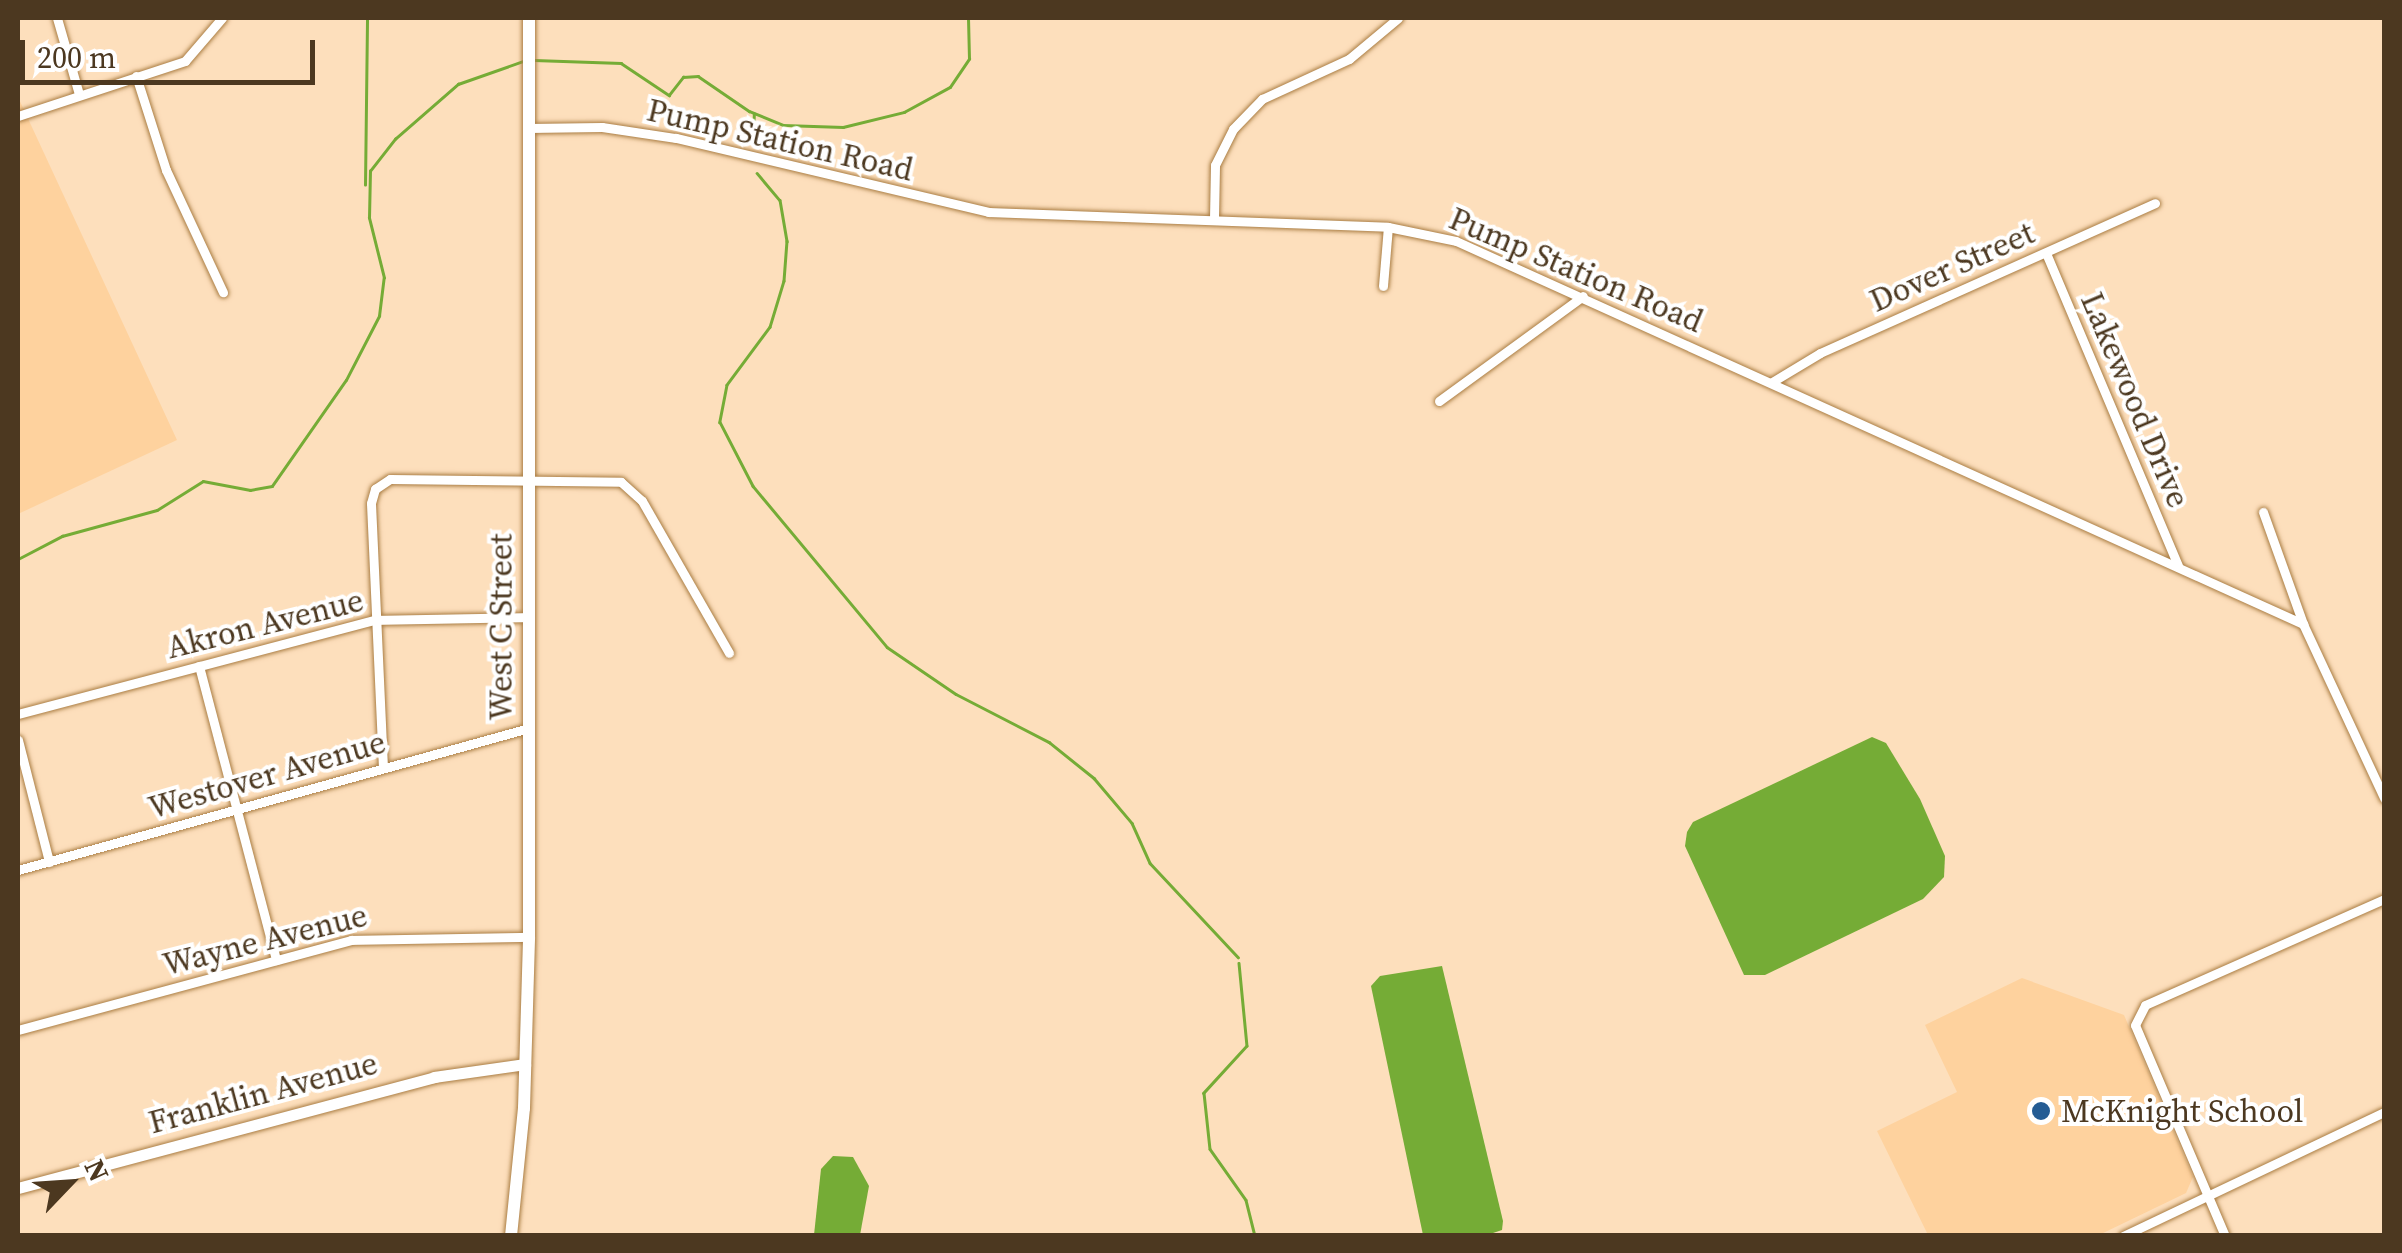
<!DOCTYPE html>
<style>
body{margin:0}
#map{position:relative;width:2402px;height:1253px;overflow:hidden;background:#fddfbc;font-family:"Source Serif 4",serif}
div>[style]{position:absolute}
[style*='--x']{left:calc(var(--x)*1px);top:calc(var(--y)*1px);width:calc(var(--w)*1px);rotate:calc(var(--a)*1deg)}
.built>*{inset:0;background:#fed29e}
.water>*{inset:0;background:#75ac36}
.stream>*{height:2.5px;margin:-1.25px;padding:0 1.25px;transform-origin:1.25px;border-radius:1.25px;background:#75ac36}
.roads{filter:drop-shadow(0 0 2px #aa7d43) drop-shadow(0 0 2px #aa7d43)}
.minor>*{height:9px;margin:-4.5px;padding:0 4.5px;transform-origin:4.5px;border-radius:4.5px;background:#fff}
.tertiary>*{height:11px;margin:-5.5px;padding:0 5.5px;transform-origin:5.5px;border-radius:5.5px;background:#fff}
.secondary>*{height:12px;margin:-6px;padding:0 6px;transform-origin:6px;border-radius:6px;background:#fff}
.dots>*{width:28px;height:28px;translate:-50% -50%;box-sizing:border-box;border:5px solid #fff;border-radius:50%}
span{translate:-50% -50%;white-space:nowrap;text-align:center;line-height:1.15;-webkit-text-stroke:8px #fff;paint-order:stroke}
.street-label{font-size:32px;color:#4c3820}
.poi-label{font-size:32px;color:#4c3820}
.left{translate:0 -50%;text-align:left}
.frame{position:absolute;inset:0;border:20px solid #4c3820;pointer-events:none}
.north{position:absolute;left:20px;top:1133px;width:100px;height:100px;-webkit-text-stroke:8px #fff;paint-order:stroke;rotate:65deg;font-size:28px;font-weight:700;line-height:40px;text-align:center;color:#4c3820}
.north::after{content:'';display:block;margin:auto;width:35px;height:45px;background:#4c3820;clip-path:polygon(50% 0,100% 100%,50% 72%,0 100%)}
.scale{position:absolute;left:20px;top:40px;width:295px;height:45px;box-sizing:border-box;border:5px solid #4c3820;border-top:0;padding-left:12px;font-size:30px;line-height:35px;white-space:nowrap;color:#4c3820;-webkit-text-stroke:8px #fff;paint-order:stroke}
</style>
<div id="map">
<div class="built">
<div style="clip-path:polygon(18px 97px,177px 440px,18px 514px)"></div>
<div style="clip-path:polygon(2022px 978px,2124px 1015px,2193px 1177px,2186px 1193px,2099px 1235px,1928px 1235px,1877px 1131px,1957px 1092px,1925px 1025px)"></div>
</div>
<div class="water">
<div style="clip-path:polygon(1872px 737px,1886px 743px,1920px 799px,1945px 856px,1944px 877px,1923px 899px,1765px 975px,1744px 975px,1685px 846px,1687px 832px,1693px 822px)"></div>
<div style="clip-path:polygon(1442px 966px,1503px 1221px,1502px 1230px,1487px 1235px,1423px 1235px,1371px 986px,1380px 976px)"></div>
<div style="clip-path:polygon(833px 1156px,853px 1157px,869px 1186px,860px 1235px,814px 1235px,821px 1169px)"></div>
</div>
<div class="stream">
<div style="--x:534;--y:60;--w:87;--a:2"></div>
<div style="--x:621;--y:63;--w:58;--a:33.7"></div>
<div style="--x:669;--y:95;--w:23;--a:-52"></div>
<div style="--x:683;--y:77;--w:15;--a:-4"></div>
<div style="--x:698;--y:76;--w:62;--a:34.5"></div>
<div style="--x:749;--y:111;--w:37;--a:22"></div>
<div style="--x:783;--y:125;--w:60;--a:1.9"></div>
<div style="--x:843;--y:127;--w:63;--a:-13.8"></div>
<div style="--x:904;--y:112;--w:52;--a:-28.5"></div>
<div style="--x:950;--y:87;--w:34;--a:-56"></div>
<div style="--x:969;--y:59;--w:41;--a:-91.4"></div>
<div style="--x:753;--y:138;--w:24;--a:-88"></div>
<div style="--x:757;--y:173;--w:35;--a:50"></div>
<div style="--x:780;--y:200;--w:42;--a:80.3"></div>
<div style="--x:787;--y:241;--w:40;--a:94.3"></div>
<div style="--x:784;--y:281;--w:48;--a:106.9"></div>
<div style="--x:770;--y:327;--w:72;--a:126.6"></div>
<div style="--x:727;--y:385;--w:38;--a:101"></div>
<div style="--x:720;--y:422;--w:72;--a:62.7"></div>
<div style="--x:753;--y:486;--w:209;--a:50.2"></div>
<div style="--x:887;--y:647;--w:83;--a:34.3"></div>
<div style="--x:956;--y:694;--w:105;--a:27.3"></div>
<div style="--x:1049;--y:742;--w:58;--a:38.7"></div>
<div style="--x:1094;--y:778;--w:59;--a:49.8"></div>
<div style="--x:1132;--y:823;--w:44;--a:65.8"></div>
<div style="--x:1150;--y:863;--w:129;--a:46.9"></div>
<div style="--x:365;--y:185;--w:167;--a:-89.3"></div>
<div style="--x:18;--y:559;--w:50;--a:-27.6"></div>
<div style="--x:62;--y:536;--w:98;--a:-15.3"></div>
<div style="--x:157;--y:510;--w:54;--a:-32.2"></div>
<div style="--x:203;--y:481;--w:48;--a:10.8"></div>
<div style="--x:250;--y:490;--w:22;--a:-10"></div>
<div style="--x:272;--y:486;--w:129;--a:-55.1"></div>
<div style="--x:346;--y:380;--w:72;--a:-62.7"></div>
<div style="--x:379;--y:316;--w:38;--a:-83"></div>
<div style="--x:384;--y:278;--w:62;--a:-104"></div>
<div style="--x:369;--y:218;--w:47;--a:-88.8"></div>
<div style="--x:370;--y:171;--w:41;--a:-52"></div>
<div style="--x:395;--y:139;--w:84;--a:-41.1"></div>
<div style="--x:458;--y:84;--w:72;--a:-19.4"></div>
<div style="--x:1239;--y:963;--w:83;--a:84.5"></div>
<div style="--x:1247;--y:1046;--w:64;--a:132.5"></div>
<div style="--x:1204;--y:1093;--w:56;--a:83.9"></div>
<div style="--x:1210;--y:1149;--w:62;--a:54.8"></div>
<div style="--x:1246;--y:1200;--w:37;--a:76"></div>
</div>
<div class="roads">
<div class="minor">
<div style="--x:57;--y:18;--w:79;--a:73.9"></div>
<div style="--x:136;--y:76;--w:99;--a:72.3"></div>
<div style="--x:166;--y:170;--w:135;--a:65"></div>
<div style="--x:18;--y:116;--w:176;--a:-18.2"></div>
<div style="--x:185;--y:61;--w:57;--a:-49.3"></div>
<div style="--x:528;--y:128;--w:74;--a:-0.8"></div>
<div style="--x:602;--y:127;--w:75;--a:8.5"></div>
<div style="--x:676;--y:138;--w:321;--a:13.3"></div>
<div style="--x:988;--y:212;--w:400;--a:2.1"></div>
<div style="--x:1388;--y:227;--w:69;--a:11.6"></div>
<div style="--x:1456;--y:241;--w:930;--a:24.33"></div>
<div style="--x:2303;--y:624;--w:192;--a:65"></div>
<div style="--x:1214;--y:218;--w:53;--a:-88.9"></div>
<div style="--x:1215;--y:165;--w:40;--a:-63.4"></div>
<div style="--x:1233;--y:129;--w:42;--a:-46"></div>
<div style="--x:1262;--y:99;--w:96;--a:-24.7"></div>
<div style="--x:1349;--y:59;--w:64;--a:-39.9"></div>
<div style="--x:2046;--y:253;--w:340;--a:67.1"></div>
<div style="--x:1383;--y:286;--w:59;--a:-85.2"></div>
<div style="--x:1772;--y:382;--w:56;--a:-31.1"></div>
<div style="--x:1820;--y:353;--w:367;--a:-24.1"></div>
<div style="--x:1439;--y:401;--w:178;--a:-36.1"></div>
<div style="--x:2263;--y:512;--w:119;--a:70.3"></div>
<div style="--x:199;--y:666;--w:304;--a:75.3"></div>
<div style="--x:18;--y:714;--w:369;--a:-14.8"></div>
<div style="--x:375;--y:620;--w:155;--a:-1.1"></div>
<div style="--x:18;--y:740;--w:126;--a:75.7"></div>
<div style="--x:383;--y:768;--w:265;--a:-92.6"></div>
<div style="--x:371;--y:503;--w:15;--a:-74"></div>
<div style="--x:375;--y:489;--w:18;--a:-34"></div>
<div style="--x:390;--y:479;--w:231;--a:0.7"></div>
<div style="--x:621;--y:482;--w:28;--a:42"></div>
<div style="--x:642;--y:501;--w:175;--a:60.2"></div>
<div style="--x:18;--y:870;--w:530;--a:-15.53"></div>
<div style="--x:18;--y:1030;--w:345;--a:-15.1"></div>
<div style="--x:351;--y:940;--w:178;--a:-1"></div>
<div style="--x:2123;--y:1236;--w:289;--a:-25.4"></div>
<div style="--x:2225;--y:1236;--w:229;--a:-113.1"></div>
<div style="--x:2135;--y:1025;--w:22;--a:-63"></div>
<div style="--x:2145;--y:1005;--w:261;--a:-23.9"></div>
</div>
<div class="tertiary">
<div style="--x:18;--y:1188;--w:431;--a:-14.9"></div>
<div style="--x:434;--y:1077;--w:92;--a:-8.1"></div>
</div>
<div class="secondary">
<div style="--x:511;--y:1236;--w:129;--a:-84.2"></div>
<div style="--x:524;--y:1108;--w:171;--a:-88.3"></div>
<div style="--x:529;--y:937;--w:919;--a:-90"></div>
</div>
</div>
<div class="dots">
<div style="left:2041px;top:1111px;background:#245c94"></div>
</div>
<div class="street-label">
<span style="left:780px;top:140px;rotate:13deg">Pump Station Road</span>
<span style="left:1952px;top:267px;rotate:-24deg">Dover Street</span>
<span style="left:1576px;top:270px;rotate:23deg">Pump Station Road</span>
<span style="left:2135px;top:400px;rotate:67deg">Lakewood Drive</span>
<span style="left:265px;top:624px;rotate:-14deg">Akron Avenue</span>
<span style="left:501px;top:627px;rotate:-90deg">West C Street</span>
<span style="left:267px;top:775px;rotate:-16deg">Westover Avenue</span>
<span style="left:265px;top:940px;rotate:-14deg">Wayne Avenue</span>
<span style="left:263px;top:1093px;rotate:-15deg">Franklin Avenue</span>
</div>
<div class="poi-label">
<span class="left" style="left:2061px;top:1111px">McKnight School</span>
</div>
<div class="frame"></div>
<div class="north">N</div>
<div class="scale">200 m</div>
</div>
